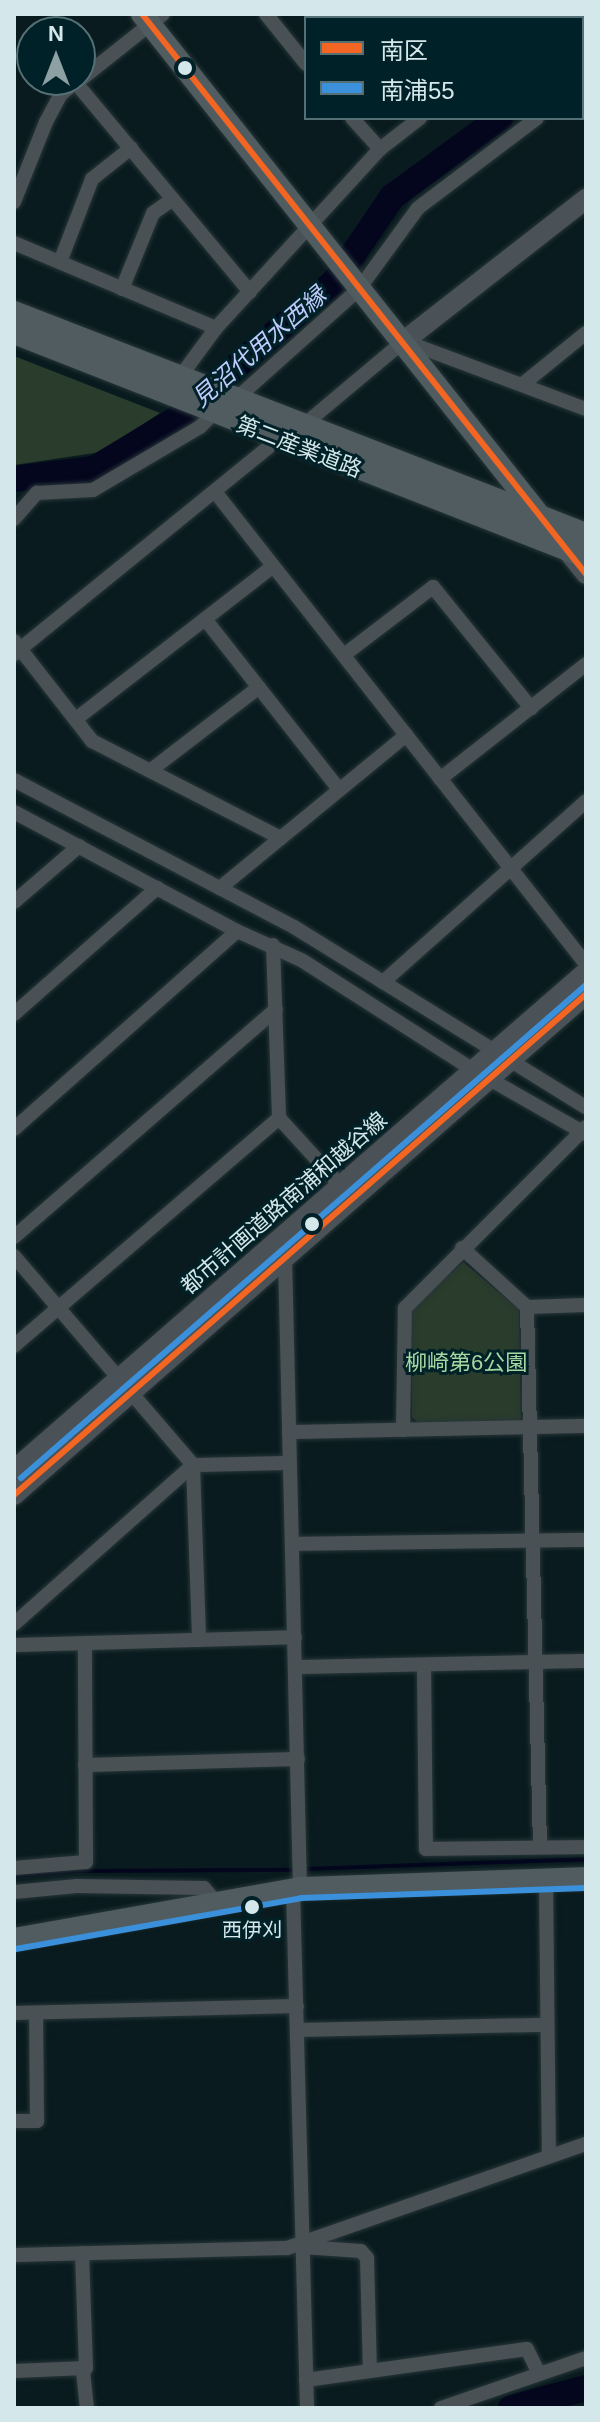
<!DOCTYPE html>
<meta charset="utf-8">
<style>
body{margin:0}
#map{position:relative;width:600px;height:2422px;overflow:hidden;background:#091b1e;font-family:Helvetica,"Noto Sans JP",sans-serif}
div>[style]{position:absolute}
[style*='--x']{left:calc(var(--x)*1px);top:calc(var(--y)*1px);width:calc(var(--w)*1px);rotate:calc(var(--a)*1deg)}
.green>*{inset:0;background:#2a3c2c}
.stream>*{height:4px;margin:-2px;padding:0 2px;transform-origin:2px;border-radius:2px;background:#04061e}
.river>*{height:26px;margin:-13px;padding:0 13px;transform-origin:13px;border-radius:13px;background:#04061e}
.roads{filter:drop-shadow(0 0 2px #273639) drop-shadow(0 0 2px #273639)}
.street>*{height:14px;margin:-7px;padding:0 7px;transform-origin:7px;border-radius:7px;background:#4a5155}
.secondary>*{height:20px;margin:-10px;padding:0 10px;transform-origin:10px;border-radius:10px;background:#4a5257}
.primary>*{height:22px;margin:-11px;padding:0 11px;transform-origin:11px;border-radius:11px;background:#505c60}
.bus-1>*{height:6px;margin:-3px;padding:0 3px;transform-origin:3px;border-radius:3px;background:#f26522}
.bus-2>*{height:6px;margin:-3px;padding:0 3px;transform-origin:3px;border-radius:3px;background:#3a90db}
.dots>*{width:22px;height:22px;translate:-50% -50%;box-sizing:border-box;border:4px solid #002127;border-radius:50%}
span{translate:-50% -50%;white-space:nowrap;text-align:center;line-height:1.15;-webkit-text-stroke:6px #002127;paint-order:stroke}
.bus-label{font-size:20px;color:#d4e7ea}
.street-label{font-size:22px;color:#d4e7ea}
.park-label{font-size:22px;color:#a5d7a2}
.water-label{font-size:24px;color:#c0cbfe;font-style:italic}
.frame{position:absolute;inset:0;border:16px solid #d4e7ea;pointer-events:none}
.legend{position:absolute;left:304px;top:16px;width:280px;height:104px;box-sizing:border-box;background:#002127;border:2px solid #557075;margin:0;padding:10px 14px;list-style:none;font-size:24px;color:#d4e7ea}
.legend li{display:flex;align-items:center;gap:16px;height:40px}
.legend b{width:40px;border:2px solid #557075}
.north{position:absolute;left:16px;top:16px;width:80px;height:80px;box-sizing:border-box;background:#002127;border:2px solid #557075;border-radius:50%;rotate:0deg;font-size:22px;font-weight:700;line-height:32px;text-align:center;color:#d4e7ea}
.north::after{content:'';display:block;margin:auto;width:28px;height:36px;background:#8da0a3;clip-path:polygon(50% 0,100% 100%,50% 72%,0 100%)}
</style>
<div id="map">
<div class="green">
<div style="clip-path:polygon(14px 356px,160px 413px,101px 452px,14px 465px)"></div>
<div style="clip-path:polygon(463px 1262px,519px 1309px,521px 1418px,517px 1422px,418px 1423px,412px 1417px,411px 1309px)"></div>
</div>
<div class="stream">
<div style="--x:304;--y:1869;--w:282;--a:-2"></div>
<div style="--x:14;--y:1876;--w:62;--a:-4.6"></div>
<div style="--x:76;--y:1871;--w:219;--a:-0.3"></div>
</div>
<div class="river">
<div style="--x:582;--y:56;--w:5;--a:-37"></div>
<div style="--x:14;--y:479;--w:81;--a:-7.1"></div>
<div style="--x:94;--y:469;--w:95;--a:-31.2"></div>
<div style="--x:175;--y:420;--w:212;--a:-41"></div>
<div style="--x:335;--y:281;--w:102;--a:-55.8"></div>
<div style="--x:392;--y:197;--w:134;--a:-36.2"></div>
<div style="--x:511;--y:2408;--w:78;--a:-14.9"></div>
</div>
<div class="roads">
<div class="street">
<div style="--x:266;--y:14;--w:64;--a:51.3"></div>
<div style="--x:335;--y:14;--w:5;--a:53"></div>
<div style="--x:418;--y:18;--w:6;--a:-39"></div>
<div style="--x:549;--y:18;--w:6;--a:-39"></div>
<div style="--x:80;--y:80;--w:106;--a:-38.5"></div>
<div style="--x:76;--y:83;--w:272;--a:50.2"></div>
<div style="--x:582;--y:84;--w:5;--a:-37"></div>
<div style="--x:352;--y:118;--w:42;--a:47.9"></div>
<div style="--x:14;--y:202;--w:86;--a:-68.2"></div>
<div style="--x:46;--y:122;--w:32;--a:-62"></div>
<div style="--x:61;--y:94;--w:23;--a:-38"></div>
<div style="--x:14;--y:243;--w:219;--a:22.8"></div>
<div style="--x:60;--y:262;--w:89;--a:-68.9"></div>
<div style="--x:92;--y:179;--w:50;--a:-38.5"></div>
<div style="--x:122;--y:289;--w:82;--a:-67.8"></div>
<div style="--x:153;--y:213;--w:24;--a:-35"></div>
<div style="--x:180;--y:377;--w:61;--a:-53.7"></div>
<div style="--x:216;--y:328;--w:243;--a:-47.5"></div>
<div style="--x:380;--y:149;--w:51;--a:-37.8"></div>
<div style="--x:523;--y:384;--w:81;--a:-39"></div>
<div style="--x:237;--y:398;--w:164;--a:-41.8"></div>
<div style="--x:359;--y:289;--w:100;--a:-53.9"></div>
<div style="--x:418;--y:208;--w:149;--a:-37.1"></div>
<div style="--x:305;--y:424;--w:129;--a:-40"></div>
<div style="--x:404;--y:341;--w:194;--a:20.5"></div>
<div style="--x:216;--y:493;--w:599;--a:51.85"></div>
<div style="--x:14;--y:519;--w:35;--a:-49"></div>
<div style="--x:37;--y:493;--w:56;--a:-3.1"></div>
<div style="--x:93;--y:490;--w:124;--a:-30.5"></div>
<div style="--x:200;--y:427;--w:20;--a:-45"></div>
<div style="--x:205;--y:619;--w:216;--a:51.8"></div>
<div style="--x:14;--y:641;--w:127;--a:52"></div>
<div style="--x:92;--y:741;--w:212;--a:27.2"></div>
<div style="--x:14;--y:654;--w:341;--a:-39.1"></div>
<div style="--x:344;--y:655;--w:112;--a:-37.4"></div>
<div style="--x:433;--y:587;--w:156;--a:51"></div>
<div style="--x:76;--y:719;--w:249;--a:-37.8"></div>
<div style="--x:151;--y:770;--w:136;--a:-37.5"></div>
<div style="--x:440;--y:779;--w:186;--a:-38.2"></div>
<div style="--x:14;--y:780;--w:316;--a:27.7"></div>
<div style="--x:294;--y:927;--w:343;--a:31.7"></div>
<div style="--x:14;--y:812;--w:253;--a:28.1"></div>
<div style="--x:237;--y:931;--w:72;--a:24.4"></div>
<div style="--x:303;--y:961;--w:201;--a:32.6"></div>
<div style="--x:472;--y:1069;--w:131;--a:29.7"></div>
<div style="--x:220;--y:888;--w:241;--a:-39.4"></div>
<div style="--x:14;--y:902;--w:86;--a:-40.7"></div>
<div style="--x:273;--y:945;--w:173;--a:88"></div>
<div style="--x:279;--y:1118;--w:92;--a:47.6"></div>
<div style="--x:383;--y:982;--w:272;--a:-41.7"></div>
<div style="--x:14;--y:1014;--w:191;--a:-41.4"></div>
<div style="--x:14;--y:1129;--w:298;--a:-41.6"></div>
<div style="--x:14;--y:1237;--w:347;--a:-41"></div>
<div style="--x:462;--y:1248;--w:88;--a:42.2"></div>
<div style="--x:527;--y:1307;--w:540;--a:88.62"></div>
<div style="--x:14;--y:1256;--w:275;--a:49.4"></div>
<div style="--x:193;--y:1465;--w:96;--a:-1.2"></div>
<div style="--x:285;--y:1257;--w:631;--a:88.64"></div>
<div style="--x:527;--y:1307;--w:59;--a:-1.9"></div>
<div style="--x:14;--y:1346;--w:350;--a:-40.7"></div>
<div style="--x:403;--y:1430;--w:122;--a:-89.1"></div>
<div style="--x:405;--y:1308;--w:256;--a:-45"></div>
<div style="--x:289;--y:1432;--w:297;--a:-1.2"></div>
<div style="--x:193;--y:1465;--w:175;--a:88"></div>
<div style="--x:292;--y:1544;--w:294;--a:-0.8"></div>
<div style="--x:14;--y:1624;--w:239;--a:-41.6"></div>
<div style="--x:14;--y:1645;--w:281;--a:-1.6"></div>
<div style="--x:424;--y:1665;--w:184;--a:89.4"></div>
<div style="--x:426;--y:1849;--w:160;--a:-0.7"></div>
<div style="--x:296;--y:1667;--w:290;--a:-1.2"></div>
<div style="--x:85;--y:1765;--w:213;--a:-1.6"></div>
<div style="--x:14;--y:1868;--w:72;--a:-4.8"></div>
<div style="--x:86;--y:1862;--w:219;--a:-90.3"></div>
<div style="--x:546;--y:1879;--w:275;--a:89.4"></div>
<div style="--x:293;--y:1890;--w:518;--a:88.45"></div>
<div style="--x:14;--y:1892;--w:63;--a:-5.4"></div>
<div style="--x:77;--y:1886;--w:127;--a:0.9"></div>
<div style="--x:204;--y:1888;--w:17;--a:50"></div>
<div style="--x:14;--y:2013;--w:283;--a:-1.4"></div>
<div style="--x:297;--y:2030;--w:249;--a:-1.2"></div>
<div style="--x:14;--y:2121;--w:23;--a:0"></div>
<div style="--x:37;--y:2121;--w:108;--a:-90.5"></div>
<div style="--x:303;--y:2247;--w:58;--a:3.9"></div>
<div style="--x:361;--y:2251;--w:9;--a:49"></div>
<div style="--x:367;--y:2258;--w:113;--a:88.5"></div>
<div style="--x:14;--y:2255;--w:273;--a:-1.5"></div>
<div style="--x:287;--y:2248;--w:317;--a:-19.2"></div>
<div style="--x:14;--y:2371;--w:72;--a:-2.4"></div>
<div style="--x:86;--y:2368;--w:115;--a:-92"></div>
<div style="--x:83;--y:2371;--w:37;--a:84"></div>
<div style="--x:306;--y:2380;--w:223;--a:-8"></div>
<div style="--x:527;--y:2349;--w:25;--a:64"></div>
<div style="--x:441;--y:2408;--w:153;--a:-19"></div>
</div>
<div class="secondary">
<div style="--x:404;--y:341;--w:231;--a:-38"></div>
<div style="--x:566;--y:549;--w:32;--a:51"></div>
<div style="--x:14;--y:1470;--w:758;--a:-41.04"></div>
<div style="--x:14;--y:1495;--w:760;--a:-41.21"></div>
</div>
<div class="primary">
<div style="--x:142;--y:14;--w:683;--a:51.6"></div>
<div style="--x:14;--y:312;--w:614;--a:21.21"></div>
<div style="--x:14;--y:333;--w:614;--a:21.39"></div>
<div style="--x:14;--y:1939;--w:291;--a:-10.1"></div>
<div style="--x:300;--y:1888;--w:286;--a:-2"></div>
</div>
</div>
<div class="bus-1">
<div style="--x:142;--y:14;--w:715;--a:51.59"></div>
<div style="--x:14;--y:1495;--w:760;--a:-41.21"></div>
</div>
<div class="bus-2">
<div style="--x:21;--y:1478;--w:750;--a:-41.11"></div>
<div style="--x:16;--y:1949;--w:290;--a:-10.1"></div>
<div style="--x:301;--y:1898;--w:285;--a:-2"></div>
</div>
<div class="dots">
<div style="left:185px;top:68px;background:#d4e7ea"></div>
<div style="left:312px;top:1224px;background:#d4e7ea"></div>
<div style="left:252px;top:1907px;background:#d4e7ea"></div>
</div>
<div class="bus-label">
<span style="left:252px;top:1930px">西伊刈</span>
</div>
<div class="street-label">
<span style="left:299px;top:447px;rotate:21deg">第二産業道路</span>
<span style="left:284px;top:1203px;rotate:-41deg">都市計画道路南浦和越谷線</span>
</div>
<div class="park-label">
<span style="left:466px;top:1363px">柳崎第6公園</span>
</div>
<div class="water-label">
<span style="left:259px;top:347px;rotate:-41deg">見沼代用水西縁</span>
</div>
<div class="frame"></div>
<ul class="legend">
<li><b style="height:10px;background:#f26522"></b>南区</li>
<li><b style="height:10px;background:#3a90db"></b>南浦55</li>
</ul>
<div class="north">N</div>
</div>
